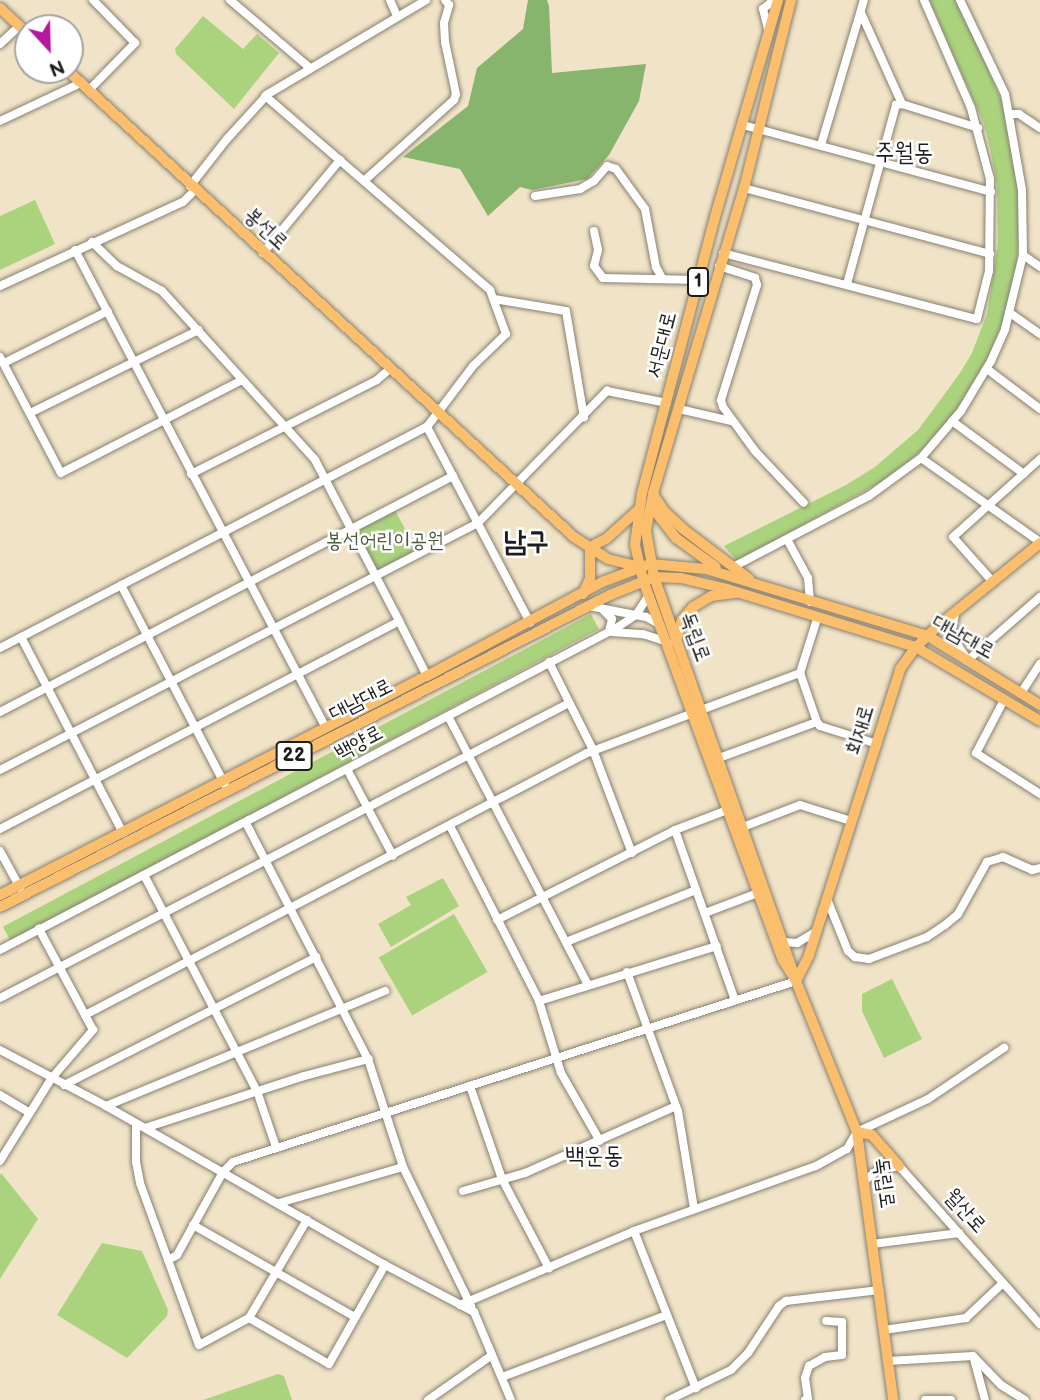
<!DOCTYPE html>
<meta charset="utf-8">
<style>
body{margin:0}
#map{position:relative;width:1040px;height:1400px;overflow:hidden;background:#f1e3c7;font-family:"Balsamiq Sans","Poor Story",sans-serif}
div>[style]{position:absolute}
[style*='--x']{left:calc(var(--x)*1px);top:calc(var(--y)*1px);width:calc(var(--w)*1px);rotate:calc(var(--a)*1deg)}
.green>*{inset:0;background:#abd37e;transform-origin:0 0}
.forest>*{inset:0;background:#88b56d}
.roads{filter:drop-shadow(0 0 2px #868072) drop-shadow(0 0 2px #868072)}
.minor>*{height:8px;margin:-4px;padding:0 4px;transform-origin:4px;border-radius:4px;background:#fff}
.major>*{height:10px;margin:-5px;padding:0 5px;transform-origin:5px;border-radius:5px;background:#fabe6d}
span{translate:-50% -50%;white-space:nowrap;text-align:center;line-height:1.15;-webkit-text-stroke:5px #fff;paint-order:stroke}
.shield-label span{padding:2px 5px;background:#fff;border:2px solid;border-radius:5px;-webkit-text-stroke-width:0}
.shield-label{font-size:19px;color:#1c1c1c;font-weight:700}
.street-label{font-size:21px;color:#1c1c1c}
.park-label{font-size:21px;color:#4e5c3e}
.quarter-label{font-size:24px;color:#1c1c1c}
.district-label{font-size:28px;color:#1c1c1c;font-weight:700}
.north{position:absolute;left:14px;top:14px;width:70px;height:70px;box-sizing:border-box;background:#fff;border:2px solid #a4a4a4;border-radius:50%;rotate:158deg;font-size:19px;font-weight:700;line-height:28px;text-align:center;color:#1c1c1c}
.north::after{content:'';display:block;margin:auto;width:24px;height:32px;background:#b5179e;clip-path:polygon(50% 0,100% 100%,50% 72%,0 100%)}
</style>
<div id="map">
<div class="green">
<div style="clip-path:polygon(929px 0,957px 0,1003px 103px,1019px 193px,1020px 221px,1015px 279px,1007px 311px,981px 374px,966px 399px,923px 450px,881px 482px,737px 561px,724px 546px,846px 485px,875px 467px,918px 430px,960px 373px,972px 353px,987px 314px,998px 243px,997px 185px,990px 148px,984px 124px)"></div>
<div style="clip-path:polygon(203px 16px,243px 49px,257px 34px,279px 53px,234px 109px,176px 54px,175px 49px)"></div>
<div style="clip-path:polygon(35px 200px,55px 244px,0 270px,0 216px)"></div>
<div style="left:393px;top:507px;width:54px;height:47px;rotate:61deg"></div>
<div style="left:591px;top:614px;width:17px;height:666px;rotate:62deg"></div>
<div style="clip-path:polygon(443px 878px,459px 906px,391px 947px,378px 924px,411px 905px,406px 897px)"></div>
<div style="left:454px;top:914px;width:67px;height:87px;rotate:60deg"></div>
<div style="clip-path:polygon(892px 979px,922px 1039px,884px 1058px,862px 1011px,862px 994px)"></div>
<div style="clip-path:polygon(1px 1173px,38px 1219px,0 1279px,0 1176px)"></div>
<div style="clip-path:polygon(102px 1243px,142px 1251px,168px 1310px,167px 1316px,127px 1358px,57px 1315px)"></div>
<div style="clip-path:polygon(278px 1374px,284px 1376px,292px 1400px,203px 1400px)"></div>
</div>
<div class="forest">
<div style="clip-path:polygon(528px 0,547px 0,549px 6px,552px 73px,646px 64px,639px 101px,609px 155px,587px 179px,532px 190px,520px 187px,488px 216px,460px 169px,403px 157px,468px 106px,477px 68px,523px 29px)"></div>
</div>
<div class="roads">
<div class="minor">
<div style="--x:230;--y:0;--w:105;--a:40.4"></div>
<div style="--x:390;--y:0;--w:17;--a:66"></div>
<div style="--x:861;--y:13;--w:100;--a:65.7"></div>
<div style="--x:902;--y:104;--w:80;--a:17.5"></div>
<div style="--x:768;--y:29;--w:21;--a:-104"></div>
<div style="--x:763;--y:9;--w:14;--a:-39"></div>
<div style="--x:0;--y:44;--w:26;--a:-43"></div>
<div style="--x:89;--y:90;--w:66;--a:-45.6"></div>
<div style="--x:135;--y:43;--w:60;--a:-134.3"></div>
<div style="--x:1010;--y:114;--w:9;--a:0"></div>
<div style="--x:1019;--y:114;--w:25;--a:34"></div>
<div style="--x:0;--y:121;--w:89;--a:-25.1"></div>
<div style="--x:743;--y:125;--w:257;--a:15.1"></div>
<div style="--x:821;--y:145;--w:151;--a:-73.5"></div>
<div style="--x:365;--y:180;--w:120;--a:-42"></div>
<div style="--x:454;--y:100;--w:6;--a:-72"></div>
<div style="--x:456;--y:94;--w:53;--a:-101.9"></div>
<div style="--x:445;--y:42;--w:19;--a:-93"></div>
<div style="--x:444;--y:23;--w:19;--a:-74"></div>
<div style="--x:449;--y:5;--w:6;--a:-129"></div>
<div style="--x:190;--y:186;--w:60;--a:-51.8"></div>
<div style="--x:227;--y:139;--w:61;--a:-47.7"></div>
<div style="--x:268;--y:94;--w:184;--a:-30.7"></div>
<div style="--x:744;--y:188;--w:255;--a:15"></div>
<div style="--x:535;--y:196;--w:46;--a:-8.8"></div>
<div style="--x:580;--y:189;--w:16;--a:-30"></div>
<div style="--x:594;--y:181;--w:20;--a:-49"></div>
<div style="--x:607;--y:166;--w:9;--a:18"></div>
<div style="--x:616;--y:169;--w:49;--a:54.1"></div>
<div style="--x:645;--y:209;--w:59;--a:79.3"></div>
<div style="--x:656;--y:267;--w:13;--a:61"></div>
<div style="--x:594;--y:231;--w:19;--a:78"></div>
<div style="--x:598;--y:250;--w:16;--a:104"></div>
<div style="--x:594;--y:266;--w:15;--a:53"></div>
<div style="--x:603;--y:278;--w:95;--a:1.2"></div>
<div style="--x:92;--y:242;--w:35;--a:44"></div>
<div style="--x:117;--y:266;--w:51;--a:29.1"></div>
<div style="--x:162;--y:291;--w:228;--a:47.8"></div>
<div style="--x:315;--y:460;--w:182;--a:62.4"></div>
<div style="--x:75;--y:250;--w:540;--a:62.3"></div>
<div style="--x:263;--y:253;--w:121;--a:-50.4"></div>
<div style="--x:723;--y:253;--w:262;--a:14.6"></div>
<div style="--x:977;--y:319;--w:49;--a:-76"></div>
<div style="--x:989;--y:271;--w:92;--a:-89.4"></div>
<div style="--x:990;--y:179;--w:73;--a:-105"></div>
<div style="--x:971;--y:108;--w:118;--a:-113.5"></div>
<div style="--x:1023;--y:255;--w:21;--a:35"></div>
<div style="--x:719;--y:266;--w:38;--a:18"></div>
<div style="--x:755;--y:278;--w:7;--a:74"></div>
<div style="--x:757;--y:285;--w:121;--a:107.4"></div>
<div style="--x:721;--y:400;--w:7;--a:74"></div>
<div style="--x:723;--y:407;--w:54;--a:54"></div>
<div style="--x:755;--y:451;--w:71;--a:46.7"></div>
<div style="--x:847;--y:284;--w:186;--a:-74.7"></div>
<div style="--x:896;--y:105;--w:6;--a:-9"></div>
<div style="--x:0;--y:286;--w:201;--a:-24.7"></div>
<div style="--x:183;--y:202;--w:17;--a:-45"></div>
<div style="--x:494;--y:299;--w:73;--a:9.5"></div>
<div style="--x:566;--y:311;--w:108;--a:80.4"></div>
<div style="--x:1010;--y:313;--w:37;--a:35"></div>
<div style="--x:0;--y:357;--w:131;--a:62.3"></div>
<div style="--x:61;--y:473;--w:203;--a:-27.2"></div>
<div style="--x:4;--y:363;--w:116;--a:-26.6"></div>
<div style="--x:987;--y:369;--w:66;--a:37"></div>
<div style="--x:679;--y:409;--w:53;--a:13"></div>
<div style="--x:30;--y:413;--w:188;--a:-26.2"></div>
<div style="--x:952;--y:421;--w:89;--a:36.4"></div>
<div style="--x:427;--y:427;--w:221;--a:62.2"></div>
<div style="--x:921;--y:458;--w:146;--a:35.2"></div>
<div style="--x:191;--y:474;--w:208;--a:-26.8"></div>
<div style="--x:377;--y:380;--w:18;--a:-41"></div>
<div style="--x:788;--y:541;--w:42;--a:61.6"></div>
<div style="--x:808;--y:578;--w:24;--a:85"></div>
<div style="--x:733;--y:567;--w:153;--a:-27.6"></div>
<div style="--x:869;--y:496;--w:64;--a:-36.2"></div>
<div style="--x:921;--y:458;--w:62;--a:-49.6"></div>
<div style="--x:961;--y:411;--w:58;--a:-59"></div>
<div style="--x:991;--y:361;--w:35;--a:-66"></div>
<div style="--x:1005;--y:329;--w:76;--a:-76.3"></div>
<div style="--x:1023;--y:255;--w:65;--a:-90.9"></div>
<div style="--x:1022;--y:190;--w:97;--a:-100"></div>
<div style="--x:1005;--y:94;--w:104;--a:-115.6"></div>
<div style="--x:993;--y:582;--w:60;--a:-131.6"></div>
<div style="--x:953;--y:537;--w:117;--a:-41.9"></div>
<div style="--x:121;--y:585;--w:225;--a:62.5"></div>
<div style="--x:589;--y:606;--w:58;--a:10.9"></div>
<div style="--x:646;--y:617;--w:15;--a:28"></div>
<div style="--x:602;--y:609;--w:14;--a:45"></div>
<div style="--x:612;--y:619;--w:13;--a:103"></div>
<div style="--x:955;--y:614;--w:21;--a:101"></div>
<div style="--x:951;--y:635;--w:30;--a:56"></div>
<div style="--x:968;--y:660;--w:96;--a:-41.2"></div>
<div style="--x:612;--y:632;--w:31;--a:4"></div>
<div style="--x:643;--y:634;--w:25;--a:18"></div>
<div style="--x:21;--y:637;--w:221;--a:62.5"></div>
<div style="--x:0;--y:648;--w:481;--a:-27.4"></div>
<div style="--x:427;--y:427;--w:76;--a:-53"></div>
<div style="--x:473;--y:366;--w:46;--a:-44.1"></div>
<div style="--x:506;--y:334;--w:47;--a:-110"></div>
<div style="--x:490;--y:290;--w:297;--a:-139.2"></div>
<div style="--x:549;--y:662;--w:98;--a:63.4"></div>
<div style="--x:593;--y:750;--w:110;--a:69.3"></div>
<div style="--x:1021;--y:693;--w:35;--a:-57"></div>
<div style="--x:1004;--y:700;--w:60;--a:117.8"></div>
<div style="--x:976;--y:753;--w:76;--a:32.6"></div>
<div style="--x:701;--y:710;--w:106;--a:-20.5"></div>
<div style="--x:0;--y:712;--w:511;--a:-27.52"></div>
<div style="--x:448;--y:716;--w:303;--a:62.5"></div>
<div style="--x:817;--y:722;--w:52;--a:-109.1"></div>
<div style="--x:800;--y:673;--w:57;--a:-72.5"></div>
<div style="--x:817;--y:722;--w:5;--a:53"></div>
<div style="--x:820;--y:726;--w:60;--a:17.5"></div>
<div style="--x:719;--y:758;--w:104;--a:-20.2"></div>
<div style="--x:347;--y:769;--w:98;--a:62.1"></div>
<div style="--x:0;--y:770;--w:538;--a:-27.33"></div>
<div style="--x:478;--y:523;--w:185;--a:-45.7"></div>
<div style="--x:607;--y:391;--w:61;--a:11.3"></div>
<div style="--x:246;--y:823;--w:266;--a:62.7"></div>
<div style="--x:368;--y:1059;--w:114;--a:72"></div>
<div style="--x:403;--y:1167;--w:155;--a:63.9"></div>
<div style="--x:450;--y:826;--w:196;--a:63"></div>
<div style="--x:539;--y:1001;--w:75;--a:73"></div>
<div style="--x:561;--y:1073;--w:78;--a:60.2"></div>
<div style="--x:743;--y:827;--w:61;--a:-21.1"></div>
<div style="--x:800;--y:805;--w:53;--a:17.4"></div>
<div style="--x:0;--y:829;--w:450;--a:-27.5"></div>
<div style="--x:399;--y:621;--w:62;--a:63"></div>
<div style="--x:675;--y:830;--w:180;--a:70.6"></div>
<div style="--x:0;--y:851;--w:42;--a:61.6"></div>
<div style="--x:144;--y:875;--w:244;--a:62.4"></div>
<div style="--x:257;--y:1091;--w:59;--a:71.3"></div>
<div style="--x:827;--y:899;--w:56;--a:68"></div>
<div style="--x:848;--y:951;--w:9;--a:41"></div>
<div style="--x:855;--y:957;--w:14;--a:8"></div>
<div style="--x:869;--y:959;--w:62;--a:-20.8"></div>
<div style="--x:927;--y:937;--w:22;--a:-34"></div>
<div style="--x:945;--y:925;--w:17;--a:-40"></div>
<div style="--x:958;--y:914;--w:60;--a:-60.9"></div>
<div style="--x:987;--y:862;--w:17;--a:-17"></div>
<div style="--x:1003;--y:857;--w:32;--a:24"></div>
<div style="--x:1032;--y:870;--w:8;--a:-14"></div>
<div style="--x:705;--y:913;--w:57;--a:-20.7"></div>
<div style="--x:497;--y:920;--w:199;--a:-26.8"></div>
<div style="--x:675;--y:830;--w:56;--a:-21"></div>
<div style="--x:566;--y:942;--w:140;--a:-21.8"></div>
<div style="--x:784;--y:942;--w:13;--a:4"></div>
<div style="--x:797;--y:943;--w:23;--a:-31"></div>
<div style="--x:0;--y:950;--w:697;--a:-27.59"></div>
<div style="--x:618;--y:627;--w:22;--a:-34"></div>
<div style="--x:636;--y:615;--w:24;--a:-57"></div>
<div style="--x:627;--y:972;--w:148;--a:69.9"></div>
<div style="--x:678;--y:1111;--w:99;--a:80.7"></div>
<div style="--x:0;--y:998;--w:641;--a:-27.4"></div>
<div style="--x:539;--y:1001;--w:186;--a:-17.2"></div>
<div style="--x:85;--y:1015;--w:566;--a:-27.56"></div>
<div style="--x:587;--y:753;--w:113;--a:-20.7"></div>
<div style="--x:0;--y:1050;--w:120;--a:27.8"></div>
<div style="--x:106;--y:1106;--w:321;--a:29.7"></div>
<div style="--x:385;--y:1265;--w:101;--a:27.8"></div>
<div style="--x:474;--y:1312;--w:95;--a:67.2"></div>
<div style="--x:64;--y:1085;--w:283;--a:-26.9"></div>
<div style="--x:470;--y:1086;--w:98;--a:71"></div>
<div style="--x:502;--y:1179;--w:101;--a:62.2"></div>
<div style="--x:0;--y:1095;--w:33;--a:31"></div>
<div style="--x:106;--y:1106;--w:302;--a:-22.4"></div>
<div style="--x:136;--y:1124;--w:38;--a:90"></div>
<div style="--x:136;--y:1162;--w:21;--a:79"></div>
<div style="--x:140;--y:1183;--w:172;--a:70"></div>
<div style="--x:199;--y:1345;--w:57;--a:-28.4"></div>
<div style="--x:249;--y:1318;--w:114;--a:-59.4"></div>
<div style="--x:145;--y:1128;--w:167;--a:-18.1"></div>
<div style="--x:304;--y:1076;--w:67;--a:-14.7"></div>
<div style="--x:0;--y:1161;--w:97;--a:-58.1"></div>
<div style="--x:51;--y:1079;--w:65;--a:-49.4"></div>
<div style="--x:93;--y:1030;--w:115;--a:-118.1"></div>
<div style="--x:864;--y:1181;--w:18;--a:-38"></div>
<div style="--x:878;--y:1170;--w:21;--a:-11"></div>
<div style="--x:899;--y:1166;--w:212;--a:48.3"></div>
<div style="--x:463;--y:1191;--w:65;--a:-16.2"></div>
<div style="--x:525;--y:1173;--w:165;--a:-23.9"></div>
<div style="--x:279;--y:1203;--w:129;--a:-16.2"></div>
<div style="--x:193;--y:1225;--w:186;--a:29.6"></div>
<div style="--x:634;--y:1231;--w:169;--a:68.5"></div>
<div style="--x:872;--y:1244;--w:88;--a:-7.2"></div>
<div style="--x:168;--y:1260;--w:10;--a:-29"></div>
<div style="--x:177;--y:1255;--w:95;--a:-61"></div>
<div style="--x:223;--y:1172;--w:14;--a:-45"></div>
<div style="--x:233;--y:1162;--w:591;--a:-17.82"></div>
<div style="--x:460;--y:1305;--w:189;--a:-23"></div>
<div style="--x:634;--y:1231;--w:193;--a:-19.7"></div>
<div style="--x:816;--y:1166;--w:35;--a:-29"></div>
<div style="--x:847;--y:1149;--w:20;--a:-60"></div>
<div style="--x:857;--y:1132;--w:78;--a:-24.9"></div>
<div style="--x:928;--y:1099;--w:92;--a:-33.9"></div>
<div style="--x:249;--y:1318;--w:92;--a:29.9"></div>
<div style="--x:329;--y:1364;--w:114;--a:-60.5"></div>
<div style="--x:884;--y:1330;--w:83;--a:-8.3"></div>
<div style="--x:966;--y:1318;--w:51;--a:-43.4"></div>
<div style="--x:974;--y:1359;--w:42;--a:75"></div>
<div style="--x:888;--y:1361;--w:85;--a:-3.4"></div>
<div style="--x:973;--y:1356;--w:40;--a:46"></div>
<div style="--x:1001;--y:1385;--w:28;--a:32"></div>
<div style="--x:502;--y:1377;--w:176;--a:-20.6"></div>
<div style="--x:428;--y:1400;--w:78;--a:-35.1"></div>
<div style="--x:669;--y:1400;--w:69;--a:-25.8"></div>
<div style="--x:731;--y:1370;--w:24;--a:-45"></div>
<div style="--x:748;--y:1353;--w:56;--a:-56.6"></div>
<div style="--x:779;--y:1306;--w:9;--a:-36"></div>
<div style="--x:786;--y:1301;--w:94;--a:-6.7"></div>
<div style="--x:805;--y:1400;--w:3;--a:-18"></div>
<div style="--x:808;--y:1399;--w:21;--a:-98"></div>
<div style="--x:805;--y:1378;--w:13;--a:-72"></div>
<div style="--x:809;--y:1366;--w:18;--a:-29"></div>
<div style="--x:825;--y:1357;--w:17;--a:-7"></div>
<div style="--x:842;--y:1355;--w:33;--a:-90"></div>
<div style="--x:842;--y:1322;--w:16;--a:-176"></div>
<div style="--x:925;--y:1400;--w:26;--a:0"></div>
</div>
<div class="major">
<div style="--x:778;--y:0;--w:226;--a:106.2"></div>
<div style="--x:715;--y:217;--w:285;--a:104.8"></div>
<div style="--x:642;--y:493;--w:52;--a:97.7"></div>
<div style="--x:635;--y:545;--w:36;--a:77"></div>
<div style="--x:643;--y:580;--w:405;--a:69.8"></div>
<div style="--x:783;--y:960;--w:25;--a:58"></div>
<div style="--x:796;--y:981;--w:163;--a:68"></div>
<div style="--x:857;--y:1132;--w:270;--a:82.3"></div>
<div style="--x:791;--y:0;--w:194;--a:104"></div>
<div style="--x:744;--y:188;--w:319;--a:106.6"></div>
<div style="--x:653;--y:494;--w:38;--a:101"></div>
<div style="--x:646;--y:531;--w:47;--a:80.1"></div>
<div style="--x:654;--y:577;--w:418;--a:70.6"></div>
<div style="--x:0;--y:8;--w:38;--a:43"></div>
<div style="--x:67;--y:70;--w:689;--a:42.65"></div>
<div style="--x:574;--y:537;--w:40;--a:32.9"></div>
<div style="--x:608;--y:559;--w:33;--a:14"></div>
<div style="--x:653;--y:494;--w:20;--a:57"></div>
<div style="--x:664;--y:511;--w:26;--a:43"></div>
<div style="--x:683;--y:529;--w:83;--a:37.1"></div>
<div style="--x:651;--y:506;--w:41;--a:52"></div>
<div style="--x:676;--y:538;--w:49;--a:35.9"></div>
<div style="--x:594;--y:545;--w:13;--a:-27"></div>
<div style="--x:606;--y:539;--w:43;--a:-42.2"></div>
<div style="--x:583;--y:594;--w:17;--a:-66"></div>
<div style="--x:590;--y:578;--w:28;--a:-90"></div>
<div style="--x:676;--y:642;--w:23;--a:-75"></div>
<div style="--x:682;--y:620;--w:17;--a:-50"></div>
<div style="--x:693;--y:607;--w:21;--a:-31"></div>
<div style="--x:711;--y:596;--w:24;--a:-7"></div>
<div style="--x:0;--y:895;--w:480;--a:-27.2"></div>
<div style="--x:427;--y:676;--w:199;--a:-28.2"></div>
<div style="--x:602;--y:582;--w:51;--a:-20.6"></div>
<div style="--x:650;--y:564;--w:56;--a:5.1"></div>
<div style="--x:706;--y:569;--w:232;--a:16.8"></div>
<div style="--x:928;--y:636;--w:132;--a:31.6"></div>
<div style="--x:0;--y:907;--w:685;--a:-27.09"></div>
<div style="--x:610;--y:595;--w:48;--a:-22.2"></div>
<div style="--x:654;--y:577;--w:27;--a:2"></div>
<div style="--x:681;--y:578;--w:47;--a:13.4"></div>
<div style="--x:727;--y:589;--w:198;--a:17.1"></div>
<div style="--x:916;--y:647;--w:144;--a:30.8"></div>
<div style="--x:796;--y:981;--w:29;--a:-63"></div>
<div style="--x:809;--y:955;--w:300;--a:-72.3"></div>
<div style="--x:900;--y:669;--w:27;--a:-54"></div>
<div style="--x:916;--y:647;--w:30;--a:-44"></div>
<div style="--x:938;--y:626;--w:132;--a:-39.1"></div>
<div style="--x:857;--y:1132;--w:15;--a:11"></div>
<div style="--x:872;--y:1135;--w:41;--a:48.9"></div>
</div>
</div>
<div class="shield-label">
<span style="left:698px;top:282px">1</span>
<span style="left:294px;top:756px">22</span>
</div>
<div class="street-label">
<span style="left:266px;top:229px;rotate:43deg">봉선로</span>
<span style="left:662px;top:345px;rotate:-76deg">서문대로</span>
<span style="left:695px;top:637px;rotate:70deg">독립로</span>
<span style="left:963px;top:637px;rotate:29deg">대남대로</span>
<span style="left:361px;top:700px;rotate:-27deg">대남대로</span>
<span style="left:860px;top:730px;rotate:-73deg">회재로</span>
<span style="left:359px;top:743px;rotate:-28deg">백양로</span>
<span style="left:884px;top:1183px;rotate:82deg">독립로</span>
<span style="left:965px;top:1211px;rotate:48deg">월산로</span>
</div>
<div class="park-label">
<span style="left:385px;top:541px">봉선어린이공원</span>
</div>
<div class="quarter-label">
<span style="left:904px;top:153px">주월동</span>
<span style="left:594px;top:1156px">백운동</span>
</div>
<div class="district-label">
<span style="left:526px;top:542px">남구</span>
</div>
<div class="north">N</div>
</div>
